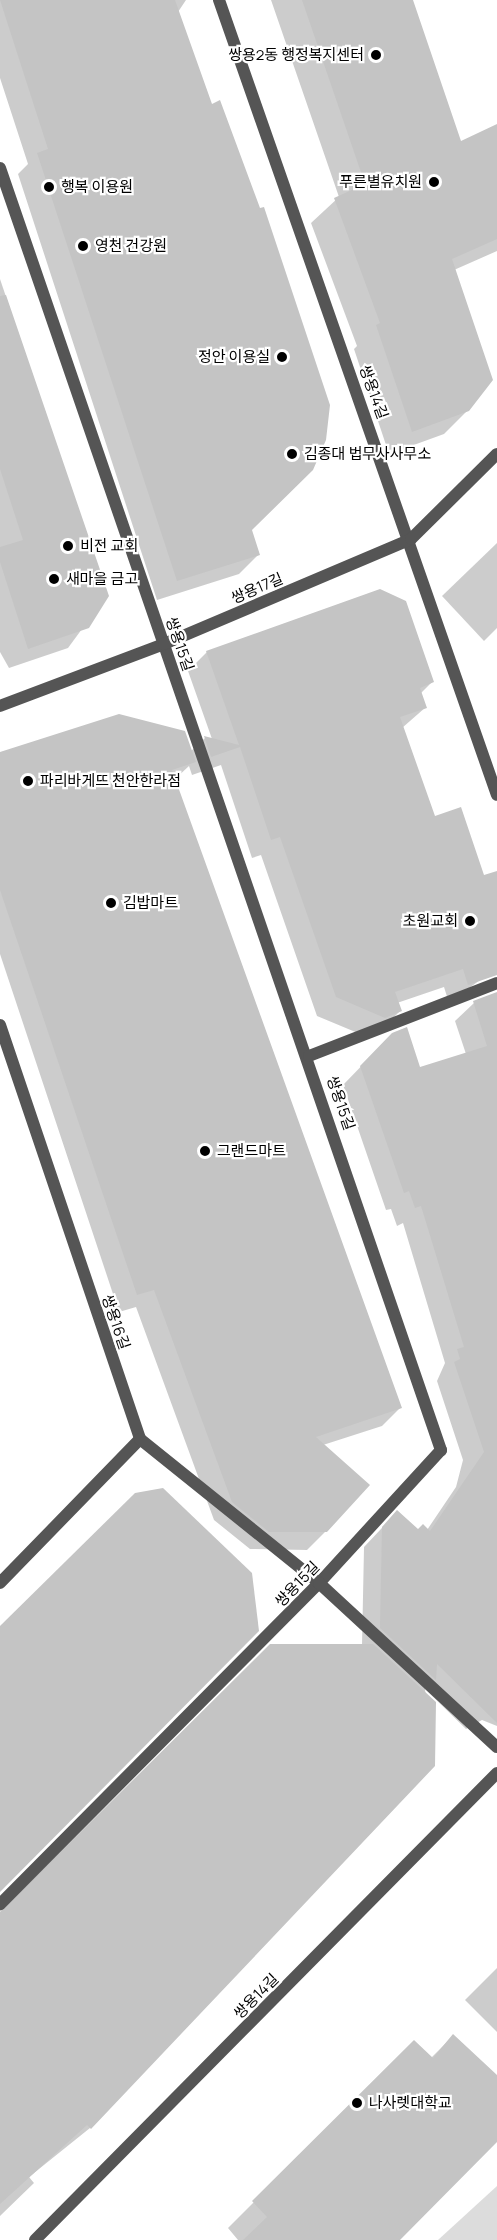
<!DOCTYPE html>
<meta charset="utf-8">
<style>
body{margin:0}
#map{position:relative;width:497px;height:2240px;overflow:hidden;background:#fff;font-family:Manrope,"Noto Sans KR",sans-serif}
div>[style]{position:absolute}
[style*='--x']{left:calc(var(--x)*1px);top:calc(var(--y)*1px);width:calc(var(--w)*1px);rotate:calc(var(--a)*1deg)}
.green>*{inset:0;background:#dcdcdc}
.shadow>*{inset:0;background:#0003}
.building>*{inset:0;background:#c4c4c4}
.street>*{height:12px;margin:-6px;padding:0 6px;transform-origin:6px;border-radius:6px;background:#555}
.dots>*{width:16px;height:16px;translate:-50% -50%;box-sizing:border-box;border:3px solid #fff;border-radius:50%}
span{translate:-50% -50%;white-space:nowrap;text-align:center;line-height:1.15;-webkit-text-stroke:4.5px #fff;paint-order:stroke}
.poi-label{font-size:15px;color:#000}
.right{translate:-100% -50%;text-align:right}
.left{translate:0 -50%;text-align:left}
.street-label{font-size:15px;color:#000}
</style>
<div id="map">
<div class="green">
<div style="clip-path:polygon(497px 2186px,497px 2240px,438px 2240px)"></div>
</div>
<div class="shadow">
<div style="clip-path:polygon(0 0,186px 0,178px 12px,251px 530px,259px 554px,239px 574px,157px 600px,18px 174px,28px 164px,0 78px)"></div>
<div style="clip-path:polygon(271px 0,411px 0,460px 143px,497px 137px,497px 251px,454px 270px,468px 410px,444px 434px,389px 454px,354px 349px,357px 346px,311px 223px,339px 197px)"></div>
<div style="clip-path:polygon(0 279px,107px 595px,68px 648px,9px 668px,0 652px)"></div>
<div style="clip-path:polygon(497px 543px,497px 628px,484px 641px,442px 596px)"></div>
<div style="clip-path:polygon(207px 652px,432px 682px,420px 694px,426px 707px,402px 728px,434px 818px,483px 877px,497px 883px,497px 947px,480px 980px,449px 1003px,444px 987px,397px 1003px,400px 1011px,381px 1030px,365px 1036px,317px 1016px,261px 855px,252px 858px,221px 765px,192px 775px,189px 766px,174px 780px,400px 1408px,382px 1426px,323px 1445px,326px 1531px,307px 1550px,250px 1549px,214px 1520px,136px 1307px,119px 1312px,0 954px,0 754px,190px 752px,205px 738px,212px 739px,188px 671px)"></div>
<div style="clip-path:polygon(497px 997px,497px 1726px,482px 1720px,466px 1729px,425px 1689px,434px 1765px,90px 2128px,29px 2177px,34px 2183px,0 2216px,0 1912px,362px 1645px,364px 1547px,397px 1512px,418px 1531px,427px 1530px,456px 1487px,463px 1460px,437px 1381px,445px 1363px,403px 1223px,397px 1226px,391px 1209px,386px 1210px,343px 1085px,374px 1053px,419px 1069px,466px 1054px,455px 1021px,474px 1003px)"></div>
<div style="clip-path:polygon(497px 1968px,497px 2032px,465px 2000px)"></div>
<div style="clip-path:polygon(453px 2036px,497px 2077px,497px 2140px,398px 2240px,238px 2240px,228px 2228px,414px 2042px,431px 2058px)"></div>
</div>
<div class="building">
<div style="clip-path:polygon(0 0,175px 0,212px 104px,220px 100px,260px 208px,264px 207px,330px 405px,326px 440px,313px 470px,252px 530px,260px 555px,177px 581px,37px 153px,48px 149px)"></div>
<div style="clip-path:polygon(302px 0,413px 0,461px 141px,497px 124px,497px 239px,452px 259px,493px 380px,469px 411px,412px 432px,376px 325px,380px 323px,334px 198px,365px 184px)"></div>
<div style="clip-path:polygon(6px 295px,109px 596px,89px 628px,28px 649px,0 562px,0 547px,23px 540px,0 469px,0 296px)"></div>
<div style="clip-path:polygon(380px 589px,406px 601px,434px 682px,420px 688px,427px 708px,400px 717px,435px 816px,461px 807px,484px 875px,497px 871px,497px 975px,468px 985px,463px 969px,395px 992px,402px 1011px,385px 1018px,336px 997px,280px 837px,271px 840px,240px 747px,211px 757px,204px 736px,239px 745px,206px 651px)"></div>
<div style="clip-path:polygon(119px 714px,185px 731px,196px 762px,172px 770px,402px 1408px,316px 1437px,370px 1485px,327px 1532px,269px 1532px,232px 1502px,154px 1290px,137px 1295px,0 890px,0 752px)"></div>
<div style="clip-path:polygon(497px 992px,497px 1723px,437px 1664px,436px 1680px,380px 1628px,382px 1527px,397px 1510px,418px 1529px,423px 1524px,430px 1531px,484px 1452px,454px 1362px,460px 1359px,457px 1349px,464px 1347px,421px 1206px,415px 1208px,409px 1191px,404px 1193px,360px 1066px,392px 1033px,407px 1027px,420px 1067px,487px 1046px,473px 1001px)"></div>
<div style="clip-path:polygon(163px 1488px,252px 1573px,259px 1631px,0 1892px,0 1626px,135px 1493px)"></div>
<div style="clip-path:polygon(270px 1644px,373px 1644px,436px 1702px,435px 1766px,91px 2129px,87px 2125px,0 2204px,0 1912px)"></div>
<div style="clip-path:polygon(453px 2034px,497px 2075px,497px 2142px,400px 2240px,243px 2240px,267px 2217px,252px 2201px,414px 2040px,433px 2058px)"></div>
</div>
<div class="street">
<div style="--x:219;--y:0;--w:842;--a:70.73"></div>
<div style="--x:0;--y:168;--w:1356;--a:71.02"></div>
<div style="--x:441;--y:1450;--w:180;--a:132.5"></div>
<div style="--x:319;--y:1583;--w:453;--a:134.8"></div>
<div style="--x:0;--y:706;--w:175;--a:-20.7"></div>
<div style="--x:164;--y:644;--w:268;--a:-23"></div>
<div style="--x:411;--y:539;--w:121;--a:-44.7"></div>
<div style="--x:0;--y:1025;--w:437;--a:71.3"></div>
<div style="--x:140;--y:1439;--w:201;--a:134.2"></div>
<div style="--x:309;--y:1056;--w:202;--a:-21.2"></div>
<div style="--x:140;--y:1439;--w:230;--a:38.8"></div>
<div style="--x:319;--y:1583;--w:242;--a:42.7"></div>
<div style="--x:35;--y:2240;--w:657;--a:-45.31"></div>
</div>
<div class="dots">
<div style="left:376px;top:55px;background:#000"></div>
<div style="left:434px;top:182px;background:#000"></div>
<div style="left:49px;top:187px;background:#000"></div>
<div style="left:83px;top:246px;background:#000"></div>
<div style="left:282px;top:357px;background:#000"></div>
<div style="left:292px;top:454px;background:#000"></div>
<div style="left:68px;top:546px;background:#000"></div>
<div style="left:54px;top:579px;background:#000"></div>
<div style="left:28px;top:781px;background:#000"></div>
<div style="left:111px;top:903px;background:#000"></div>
<div style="left:470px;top:921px;background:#000"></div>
<div style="left:205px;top:1151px;background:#000"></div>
<div style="left:357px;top:2103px;background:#000"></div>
</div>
<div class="poi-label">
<span class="right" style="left:364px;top:55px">쌍용2동 행정복지센터</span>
<span class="right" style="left:422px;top:182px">푸른별유치원</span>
<span class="left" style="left:61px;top:187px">행복 이용원</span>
<span class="left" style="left:95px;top:246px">영천 건강원</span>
<span class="right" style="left:270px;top:357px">정안 이용실</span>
<span class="left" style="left:304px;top:454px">김종대 법무사사무소</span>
<span class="left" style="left:80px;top:546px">비전 교회</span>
<span class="left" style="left:66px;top:579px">새마을 금고</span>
<span class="left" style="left:40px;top:781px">파리바게뜨 천안한라점</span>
<span class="left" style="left:123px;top:903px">김밥마트</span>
<span class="right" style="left:458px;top:921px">초원교회</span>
<span class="left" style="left:217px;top:1151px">그랜드마트</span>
<span class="left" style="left:369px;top:2103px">나사렛대학교</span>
</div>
<div class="street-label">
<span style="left:374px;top:392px;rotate:70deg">쌍용14길</span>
<span style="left:257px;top:588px;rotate:-23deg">쌍용17길</span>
<span style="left:180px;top:644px;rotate:71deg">쌍용15길</span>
<span style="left:341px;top:1103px;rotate:71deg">쌍용15길</span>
<span style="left:116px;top:1322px;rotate:71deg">쌍용16길</span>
<span style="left:297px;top:1584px;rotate:-46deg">쌍용15길</span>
<span style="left:256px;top:1996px;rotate:-45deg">쌍용14길</span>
</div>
</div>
